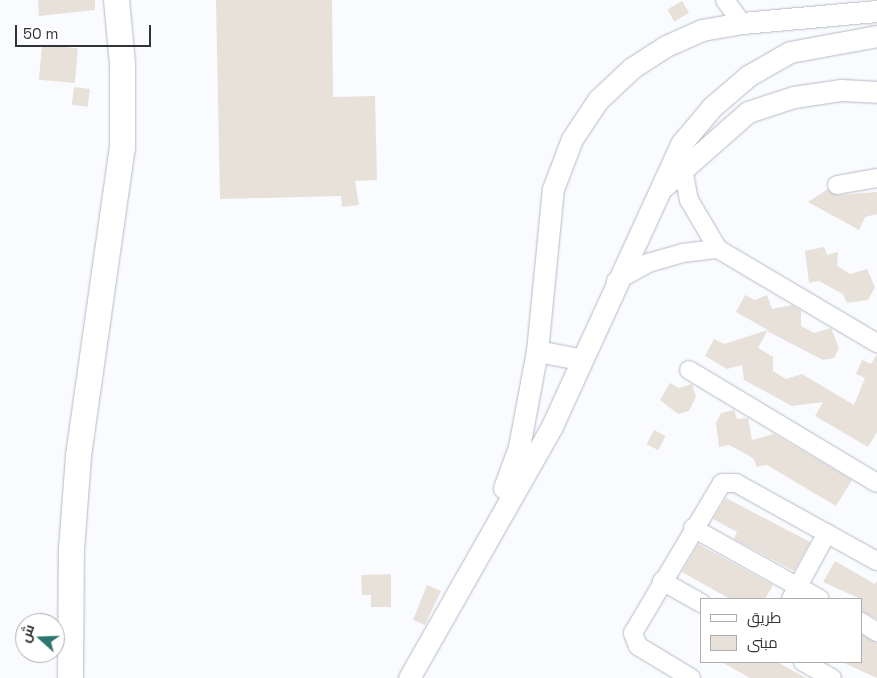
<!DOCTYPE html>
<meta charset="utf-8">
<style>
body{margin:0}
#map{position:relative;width:877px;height:678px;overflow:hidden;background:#f9fbff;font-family:"Space Grotesk",Cairo,sans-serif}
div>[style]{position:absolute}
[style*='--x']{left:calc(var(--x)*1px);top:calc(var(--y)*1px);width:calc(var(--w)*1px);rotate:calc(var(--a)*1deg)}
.building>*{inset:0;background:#e7e1d9;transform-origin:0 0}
.roads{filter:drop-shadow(0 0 1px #b6bac3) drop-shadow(0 0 1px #b6bac3)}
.minor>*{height:18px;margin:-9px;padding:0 9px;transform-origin:9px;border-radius:9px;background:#fff}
.tertiary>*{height:21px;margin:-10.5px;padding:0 10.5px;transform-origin:10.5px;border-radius:10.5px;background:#fff}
.secondary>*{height:25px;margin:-12.5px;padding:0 12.5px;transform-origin:12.5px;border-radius:12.5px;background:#fff}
span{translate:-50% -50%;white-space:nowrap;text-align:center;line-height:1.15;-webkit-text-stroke:5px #fff;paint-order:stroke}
.legend{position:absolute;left:700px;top:598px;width:162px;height:65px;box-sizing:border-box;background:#fff;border:1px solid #adadaf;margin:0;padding:6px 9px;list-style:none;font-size:15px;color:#323337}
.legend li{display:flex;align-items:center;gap:10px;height:25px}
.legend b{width:25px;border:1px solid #adadaf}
.north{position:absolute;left:15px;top:613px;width:50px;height:50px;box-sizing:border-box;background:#fff;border:1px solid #adadaf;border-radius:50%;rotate:290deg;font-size:14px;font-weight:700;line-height:20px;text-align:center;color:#323337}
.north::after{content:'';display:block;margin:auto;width:18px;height:22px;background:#2e756d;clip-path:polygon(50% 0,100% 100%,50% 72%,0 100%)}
.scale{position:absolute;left:15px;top:25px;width:136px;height:22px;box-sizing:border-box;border:2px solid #323337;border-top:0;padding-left:6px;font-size:15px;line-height:18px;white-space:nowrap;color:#323337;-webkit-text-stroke:4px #fff;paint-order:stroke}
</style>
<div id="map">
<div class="building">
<div style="clip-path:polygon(38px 0,95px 0,95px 10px,39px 16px)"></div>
<div style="clip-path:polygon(216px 0,332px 0,333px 97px,375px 96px,377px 180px,355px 181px,359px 205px,342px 207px,341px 196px,220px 199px)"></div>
<div style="left:682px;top:1px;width:14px;height:17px;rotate:60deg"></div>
<div style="left:42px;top:45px;width:36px;height:35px;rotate:5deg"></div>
<div style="left:74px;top:87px;width:16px;height:18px;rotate:7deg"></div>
<div style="clip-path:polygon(828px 189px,838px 195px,877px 192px,877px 214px,865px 217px,859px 230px,808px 202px)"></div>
<div style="clip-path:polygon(824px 247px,827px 255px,838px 252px,837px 266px,850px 274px,867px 269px,875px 287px,868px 300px,847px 303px,843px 294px,819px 281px,809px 283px,805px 251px)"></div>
<div style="clip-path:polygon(745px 295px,755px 300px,767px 295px,772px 309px,792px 305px,801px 311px,801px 326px,814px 333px,831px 328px,839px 348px,834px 358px,823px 360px,767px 331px,758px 348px,773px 357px,773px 371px,786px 379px,802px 374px,854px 405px,865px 378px,856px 374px,862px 360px,871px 364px,877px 354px,877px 432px,868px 447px,815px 416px,823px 402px,792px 406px,744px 380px,742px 365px,727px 369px,705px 356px,714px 339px,724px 344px,768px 330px,736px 312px)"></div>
<div style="clip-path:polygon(670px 383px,679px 388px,692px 384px,696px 397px,689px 411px,678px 414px,660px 400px)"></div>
<div style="clip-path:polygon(734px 410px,737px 419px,748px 418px,752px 440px,774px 434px,852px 480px,836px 506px,767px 465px,757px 467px,753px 458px,729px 445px,719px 447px,716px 423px,721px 413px)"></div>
<div style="left:654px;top:430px;width:13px;height:16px;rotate:27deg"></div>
<div style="clip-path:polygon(726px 498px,810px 542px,794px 571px,734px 539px,737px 532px,713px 519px)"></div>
<div style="clip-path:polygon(698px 544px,773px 585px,765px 599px,730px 599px,682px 572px)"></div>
<div style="clip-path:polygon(835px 561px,875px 584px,877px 581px,877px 619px,861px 611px,861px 599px,823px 582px)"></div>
<div style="clip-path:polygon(391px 574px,391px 607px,371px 607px,371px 595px,362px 595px,361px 575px)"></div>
<div style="clip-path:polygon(427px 585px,441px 591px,425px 625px,413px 620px)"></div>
<div style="clip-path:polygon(861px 634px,877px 643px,877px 678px,842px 662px,861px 662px)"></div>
<div style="clip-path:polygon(722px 662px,777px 662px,806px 678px,750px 678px)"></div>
</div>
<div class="roads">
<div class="minor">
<div style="--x:725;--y:0;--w:29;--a:54"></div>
<div style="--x:681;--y:159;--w:42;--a:79"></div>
<div style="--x:689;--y:200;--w:57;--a:59.4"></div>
<div style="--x:718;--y:249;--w:185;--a:30.6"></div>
<div style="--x:837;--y:185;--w:41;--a:-9.9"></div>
<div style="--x:616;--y:281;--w:37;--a:-29"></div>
<div style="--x:648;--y:263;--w:36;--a:-16"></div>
<div style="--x:683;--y:253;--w:35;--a:-7"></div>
<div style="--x:689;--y:370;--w:219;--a:31"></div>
<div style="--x:693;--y:528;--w:145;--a:29.2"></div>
<div style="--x:662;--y:581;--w:45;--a:29.4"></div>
<div style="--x:791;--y:599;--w:75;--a:-61.4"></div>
<div style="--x:861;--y:622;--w:19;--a:32"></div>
<div style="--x:803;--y:662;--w:33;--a:29"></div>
<div style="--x:691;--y:678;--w:62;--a:-148.9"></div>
<div style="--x:638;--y:646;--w:14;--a:-111"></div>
<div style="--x:633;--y:633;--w:174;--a:-59.3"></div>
<div style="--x:722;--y:483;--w:14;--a:0"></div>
<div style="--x:736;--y:483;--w:161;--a:29"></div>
</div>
<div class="tertiary">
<div style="--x:664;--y:186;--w:112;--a:-41.4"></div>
<div style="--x:748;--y:112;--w:48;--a:-18.1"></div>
<div style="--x:794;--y:97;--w:48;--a:-8.5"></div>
<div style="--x:841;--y:90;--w:36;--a:3"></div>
<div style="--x:537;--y:351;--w:43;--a:10.8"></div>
<div style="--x:504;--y:488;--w:44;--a:-69.9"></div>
<div style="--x:519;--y:447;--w:98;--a:-79.4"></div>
<div style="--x:537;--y:351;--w:163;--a:-84.4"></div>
<div style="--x:553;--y:189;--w:53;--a:-69.2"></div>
<div style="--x:572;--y:139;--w:47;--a:-56.3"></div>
<div style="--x:598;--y:100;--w:47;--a:-43.3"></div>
<div style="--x:632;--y:68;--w:40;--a:-32.9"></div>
<div style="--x:666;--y:46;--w:39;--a:-24"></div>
<div style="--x:702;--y:30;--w:41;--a:-9.9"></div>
<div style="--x:742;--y:23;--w:136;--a:-5.1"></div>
<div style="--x:409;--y:678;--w:290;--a:-60.4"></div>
<div style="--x:552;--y:426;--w:310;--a:-65.4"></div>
<div style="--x:681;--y:144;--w:48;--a:-50"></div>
<div style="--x:712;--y:107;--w:48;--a:-40.7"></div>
<div style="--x:748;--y:76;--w:48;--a:-29.7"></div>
<div style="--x:790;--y:52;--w:88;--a:-10.4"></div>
</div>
<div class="secondary">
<div style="--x:70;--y:678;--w:129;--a:-89.6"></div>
<div style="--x:71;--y:549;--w:94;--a:-85.7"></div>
<div style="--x:78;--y:455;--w:311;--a:-81.9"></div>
<div style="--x:122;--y:147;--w:84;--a:-90"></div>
<div style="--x:122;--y:63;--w:63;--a:-95.4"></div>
</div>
</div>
<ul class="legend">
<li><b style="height:6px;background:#fff"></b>طريق</li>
<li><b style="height:14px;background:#e7e1d9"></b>مبنى</li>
</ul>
<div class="north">ش</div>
<div class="scale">50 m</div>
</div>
